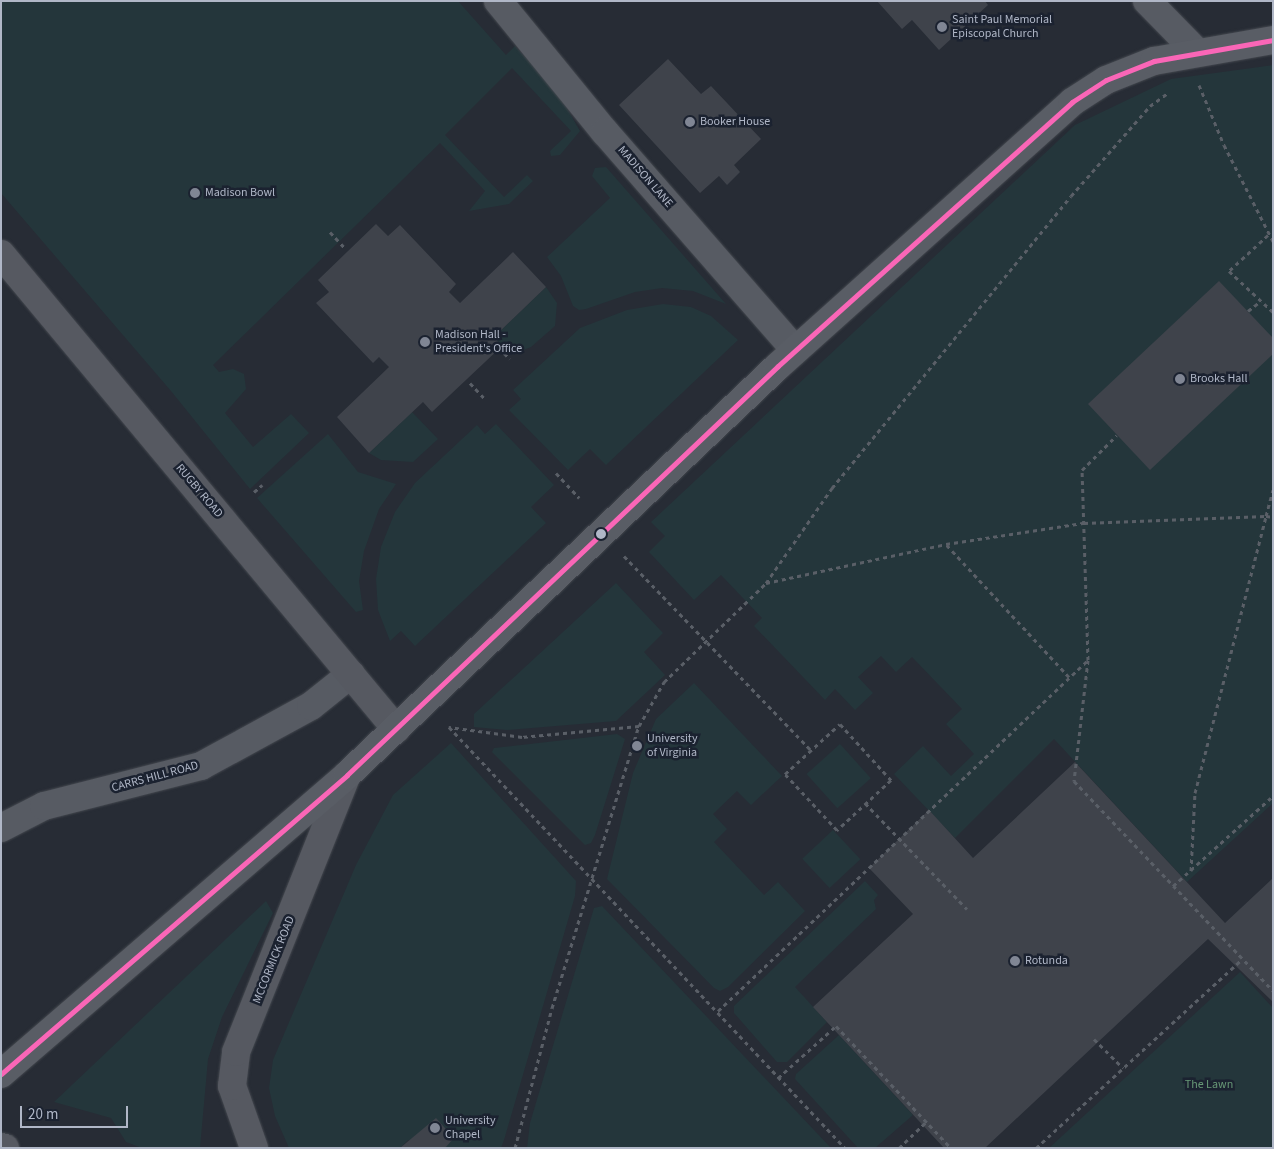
<!DOCTYPE html>
<style>
body{margin:0}
#map{position:relative;width:1274px;height:1149px;overflow:hidden;background:#272c35;font-family:"Source Sans 3",sans-serif}
div>[style]{position:absolute}
[style*='--x']{left:calc(var(--x)*1px);top:calc(var(--y)*1px);width:calc(var(--w)*1px);rotate:calc(var(--a)*1deg)}
.green>*{inset:0;background:#24363b;transform-origin:0 0}
.building>*{inset:0;background:#3f434b}
.path>*{height:3px;margin-top:-1.5px;transform-origin:0;background:repeating-linear-gradient(90deg,#5a5f67 0 4px,transparent 0 8px)}
.roads{filter:drop-shadow(0 0 1px #43474e) drop-shadow(0 0 1px #43474e)}
.street>*{height:28px;margin:-14px;padding:0 14px;transform-origin:14px;border-radius:14px;background:#575b63}
.secondary>*{height:28px;margin:-14px;padding:0 14px;transform-origin:14px;border-radius:14px;background:#565961}
.primary>*{height:28px;margin:-14px;padding:0 14px;transform-origin:14px;border-radius:14px;background:#595d65}
.bus-1>*{height:5px;margin:-2.5px;padding:0 2.5px;transform-origin:2.5px;border-radius:2.5px;background:#fa66b7}
.dots>*{width:14px;height:14px;translate:-50% -50%;box-sizing:border-box;border:2px solid #1b2230;border-radius:50%}
span{translate:-50% -50%;white-space:nowrap;text-align:center;line-height:1.15;-webkit-text-stroke:5px #1b2230;paint-order:stroke}
.poi-label{font-size:12px;color:#b0b7c7}
.left{translate:0 -50%;text-align:left}
.street-label{font-size:12px;color:#b0b7c7}
.park-label{font-size:12px;color:#679876}
.frame{position:absolute;inset:0;border:2px solid #b0b7c7;pointer-events:none}
.scale{position:absolute;left:20px;top:1106px;width:108px;height:22px;box-sizing:border-box;border:2px solid #b0b7c7;border-top:0;padding-left:6px;font-size:15px;line-height:18px;white-space:nowrap;color:#b0b7c7;-webkit-text-stroke:4px #1b2230;paint-order:stroke}
</style>
<div id="map">
<div class="green">
<div style="clip-path:polygon(1px 1px,458px 1px,506px 55px,515px 46px,558px 93px,580px 131px,560px 155px,551px 156px,550px 151px,571px 131px,512px 68px,445px 135px,504px 197px,527px 175px,533px 181px,509px 204px,469px 211px,485px 191px,440px 143px,213px 365px,219px 372px,233px 369px,244px 374px,246px 389px,225px 413px,253px 447px,291px 414px,309px 433px,250px 489px,171px 391px,1px 193px)"></div>
<div style="clip-path:polygon(1273px 65px,1273px 803px,1187px 882px,1054px 739px,955px 838px,894px 774px,923px 746px,951px 776px,974px 754px,946px 724px,962px 709px,912px 657px,896px 672px,881px 656px,858px 677px,873px 693px,855px 710px,835px 689px,825px 700px,754px 626px,762px 618px,721px 575px,694px 600px,649px 552px,665px 536px,651px 522px,1075px 125px,1171px 79px)"></div>
<div style="clip-path:polygon(606px 167px,726px 304px,693px 291px,662px 288px,635px 292px,586px 309px,579px 310px,573px 306px,561px 276px,547px 257px,610px 198px,592px 176px,595px 168px)"></div>
<div style="clip-path:polygon(546px 287px,557px 303px,555px 326px,531px 347px,521px 351px,502px 346px,494px 337px)"></div>
<div style="clip-path:polygon(663px 304px,691px 307px,711px 316px,738px 340px,606px 465px,590px 449px,568px 470px,509px 410px,521px 399px,513px 390px,580px 328px,627px 310px)"></div>
<div style="clip-path:polygon(412px 412px,438px 439px,413px 462px,381px 460px,369px 453px)"></div>
<div style="clip-path:polygon(496px 424px,554px 485px,531px 507px,546px 523px,415px 646px,401px 631px,390px 641px,378px 610px,376px 579px,381px 547px,395px 512px,415px 483px,477px 425px,485px 434px)"></div>
<div style="clip-path:polygon(328px 434px,358px 472px,396px 484px,379px 509px,364px 551px,359px 581px,363px 610px,356px 612px,257px 498px)"></div>
<div style="clip-path:polygon(616px 583px,663px 633px,644px 652px,665px 675px,616px 721px,507px 730px,474px 727px,474px 714px)"></div>
<div style="clip-path:polygon(694px 683px,782px 776px,751px 805px,737px 791px,713px 814px,727px 829px,714px 842px,764px 895px,778px 882px,805px 911px,728px 987px,720px 991px,714px 988px,607px 879px,633px 773px,656px 719px)"></div>
<div style="clip-path:polygon(617px 734px,625px 739px,595px 835px,591px 843px,585px 845px,492px 752px,494px 748px)"></div>
<div style="clip-path:polygon(451px 743px,576px 881px,575px 896px,504px 1140px,501px 1148px,445px 1148px,408px 1140px,400px 1148px,289px 1148px,275px 1116px,269px 1088px,273px 1060px,356px 865px,393px 795px)"></div>
<div style="left:840px;top:744px;width:46px;height:45px;rotate:48deg"></div>
<div style="left:833px;top:830px;width:40px;height:42px;rotate:47deg"></div>
<div style="clip-path:polygon(865px 881px,878px 895px,874px 900px,876px 909px,795px 987px,827px 1022px,787px 1062px,777px 1062px,734px 1013px,734px 1006px)"></div>
<div style="clip-path:polygon(266px 901px,273px 913px,222px 1017px,208px 1059px,200px 1148px,142px 1148px,126px 1142px,111px 1118px,54px 1102px)"></div>
<div style="clip-path:polygon(602px 906px,831px 1148px,527px 1148px,530px 1123px,594px 908px)"></div>
<div style="clip-path:polygon(1240px 972px,1273px 1008px,1273px 1148px,1049px 1148px)"></div>
<div style="clip-path:polygon(839px 1035px,913px 1115px,875px 1148px,858px 1148px,795px 1079px,796px 1074px)"></div>
</div>
<div class="building">
<div style="clip-path:polygon(877px 1px,985px 1px,988px 5px,939px 50px,912px 20px,902px 29px)"></div>
<div style="clip-path:polygon(668px 59px,701px 94px,711px 86px,761px 139px,734px 165px,740px 172px,727px 185px,719px 176px,700px 193px,619px 105px)"></div>
<div style="clip-path:polygon(376px 224px,388px 236px,400px 225px,456px 284px,449px 292px,460px 303px,513px 252px,546px 287px,494px 337px,502px 346px,432px 412px,423px 402px,369px 453px,337px 417px,389px 367px,379px 357px,373px 363px,316px 303px,329px 292px,318px 280px)"></div>
<div style="clip-path:polygon(1219px 281px,1273px 338px,1273px 354px,1150px 470px,1088px 404px)"></div>
<div style="clip-path:polygon(1075px 762px,1225px 923px,1273px 878px,1273px 1002px,1208px 939px,985px 1148px,944px 1148px,813px 1007px,913px 914px,869px 868px,929px 810px,973px 858px)"></div>
<div style="clip-path:polygon(436px 1118px,454px 1138px,445px 1148px,400px 1148px)"></div>
</div>
<div class="path">
<div style="--x:1199;--y:85;--w:65;--a:67.4"></div>
<div style="--x:1224;--y:145;--w:108;--a:63"></div>
<div style="--x:330;--y:232;--w:21;--a:47"></div>
<div style="--x:1268;--y:235;--w:53;--a:137.3"></div>
<div style="--x:1229;--y:271;--w:60;--a:43"></div>
<div style="--x:1248;--y:311;--w:16;--a:-38"></div>
<div style="--x:504;--y:353;--w:8;--a:45"></div>
<div style="--x:470;--y:383;--w:22;--a:47"></div>
<div style="--x:556;--y:473;--w:34;--a:47"></div>
<div style="--x:254;--y:492;--w:11;--a:-41"></div>
<div style="--x:624;--y:556;--w:269;--a:46.1"></div>
<div style="--x:766;--y:583;--w:184;--a:-12.2"></div>
<div style="--x:1088;--y:660;--w:122;--a:96.6"></div>
<div style="--x:1074;--y:781;--w:289;--a:46.5"></div>
<div style="--x:1069;--y:677;--w:181;--a:-132.8"></div>
<div style="--x:946;--y:544;--w:140;--a:-8.7"></div>
<div style="--x:1084;--y:523;--w:182;--a:-2.2"></div>
<div style="--x:1266;--y:516;--w:27;--a:-75"></div>
<div style="--x:840;--y:724;--w:76;--a:47.7"></div>
<div style="--x:891;--y:780;--w:74;--a:137.2"></div>
<div style="--x:837;--y:830;--w:76;--a:-132.9"></div>
<div style="--x:785;--y:774;--w:74;--a:-42.3"></div>
<div style="--x:639;--y:726;--w:118;--a:174.6"></div>
<div style="--x:522;--y:737;--w:74;--a:-172.2"></div>
<div style="--x:449;--y:727;--w:578;--a:46.75"></div>
<div style="--x:865;--y:803;--w:147;--a:46.1"></div>
<div style="--x:1191;--y:871;--w:78;--a:-87.1"></div>
<div style="--x:1195;--y:793;--w:286;--a:-75.6"></div>
<div style="--x:1266;--y:516;--w:7;--a:8"></div>
<div style="--x:1173;--y:886;--w:135;--a:-42"></div>
<div style="--x:718;--y:1011;--w:510;--a:-43.49"></div>
<div style="--x:1088;--y:660;--w:190;--a:-91.8"></div>
<div style="--x:1082;--y:470;--w:49;--a:-45"></div>
<div style="--x:1094;--y:1039;--w:41;--a:45"></div>
<div style="--x:778;--y:1078;--w:78;--a:-41.9"></div>
<div style="--x:836;--y:1026;--w:168;--a:46.7"></div>
<div style="--x:515;--y:1148;--w:145;--a:-75.2"></div>
<div style="--x:552;--y:1008;--w:295;--a:-72.9"></div>
<div style="--x:639;--y:726;--w:51;--a:-60.4"></div>
<div style="--x:664;--y:682;--w:142;--a:-44.1"></div>
<div style="--x:766;--y:583;--w:116;--a:-55.2"></div>
<div style="--x:832;--y:488;--w:377;--a:-50.7"></div>
<div style="--x:1071;--y:196;--w:120;--a:-48.7"></div>
<div style="--x:1150;--y:106;--w:22;--a:-36"></div>
<div style="--x:899;--y:1148;--w:37;--a:-44"></div>
<div style="--x:1036;--y:1148;--w:280;--a:-42.5"></div>
</div>
<div class="roads">
<div class="street">
<div style="--x:498;--y:1;--w:169;--a:50.8"></div>
<div style="--x:605;--y:132;--w:289;--a:48.9"></div>
<div style="--x:1147;--y:1;--w:70;--a:45.6"></div>
<div style="--x:1;--y:828;--w:48;--a:-27.1"></div>
<div style="--x:44;--y:806;--w:162;--a:-14.3"></div>
<div style="--x:201;--y:766;--w:125;--a:-28.6"></div>
<div style="--x:311;--y:706;--w:51;--a:-38.7"></div>
</div>
<div class="secondary">
<div style="--x:1;--y:254;--w:618;--a:50.25"></div>
<div style="--x:1;--y:1147;--w:4;--a:14"></div>
<div style="--x:254;--y:1148;--w:66;--a:-109.5"></div>
<div style="--x:232;--y:1086;--w:34;--a:-83"></div>
<div style="--x:236;--y:1052;--w:298;--a:-68.2"></div>
</div>
<div class="primary">
<div style="--x:1;--y:1074;--w:457;--a:-40.8"></div>
<div style="--x:347;--y:775;--w:594;--a:-43.5"></div>
<div style="--x:778;--y:366;--w:395;--a:-41.9"></div>
<div style="--x:1072;--y:102;--w:40;--a:-32.9"></div>
<div style="--x:1106;--y:80;--w:52;--a:-21.6"></div>
<div style="--x:1154;--y:61;--w:121;--a:-10"></div>
</div>
</div>
<div class="bus-1">
<div style="--x:1;--y:1074;--w:457;--a:-40.8"></div>
<div style="--x:347;--y:775;--w:594;--a:-43.5"></div>
<div style="--x:778;--y:366;--w:395;--a:-41.9"></div>
<div style="--x:1072;--y:102;--w:40;--a:-32.9"></div>
<div style="--x:1106;--y:80;--w:52;--a:-21.6"></div>
<div style="--x:1154;--y:61;--w:121;--a:-10"></div>
</div>
<div class="dots">
<div style="left:942px;top:27px;background:#808694"></div>
<div style="left:690px;top:122px;background:#808694"></div>
<div style="left:195px;top:193px;background:#808694"></div>
<div style="left:425px;top:342px;background:#808694"></div>
<div style="left:1180px;top:379px;background:#808694"></div>
<div style="left:601px;top:534px;background:#b0b7c7"></div>
<div style="left:637px;top:746px;background:#808694"></div>
<div style="left:1015px;top:961px;background:#808694"></div>
<div style="left:435px;top:1128px;background:#808694"></div>
</div>
<div class="poi-label">
<span class="left" style="left:952px;top:27px">Saint Paul Memorial<br>Episcopal Church</span>
<span class="left" style="left:700px;top:122px">Booker House</span>
<span class="left" style="left:205px;top:193px">Madison Bowl</span>
<span class="left" style="left:435px;top:342px">Madison Hall -<br>President's Office</span>
<span class="left" style="left:1190px;top:379px">Brooks Hall</span>
<span class="left" style="left:647px;top:746px">University<br>of Virginia</span>
<span class="left" style="left:1025px;top:961px">Rotunda</span>
<span class="left" style="left:445px;top:1128px">University<br>Chapel</span>
</div>
<div class="street-label">
<span style="left:645px;top:177px;rotate:49deg">MADISON LANE</span>
<span style="left:199px;top:491px;rotate:50deg">RUGBY ROAD</span>
<span style="left:155px;top:777px;rotate:-15deg">CARRS HILL ROAD</span>
<span style="left:274px;top:960px;rotate:-68deg">MCCORMICK ROAD</span>
</div>
<div class="park-label">
<span style="left:1209px;top:1085px">The Lawn</span>
</div>
<div class="frame"></div>
<div class="scale">20 m</div>
</div>
